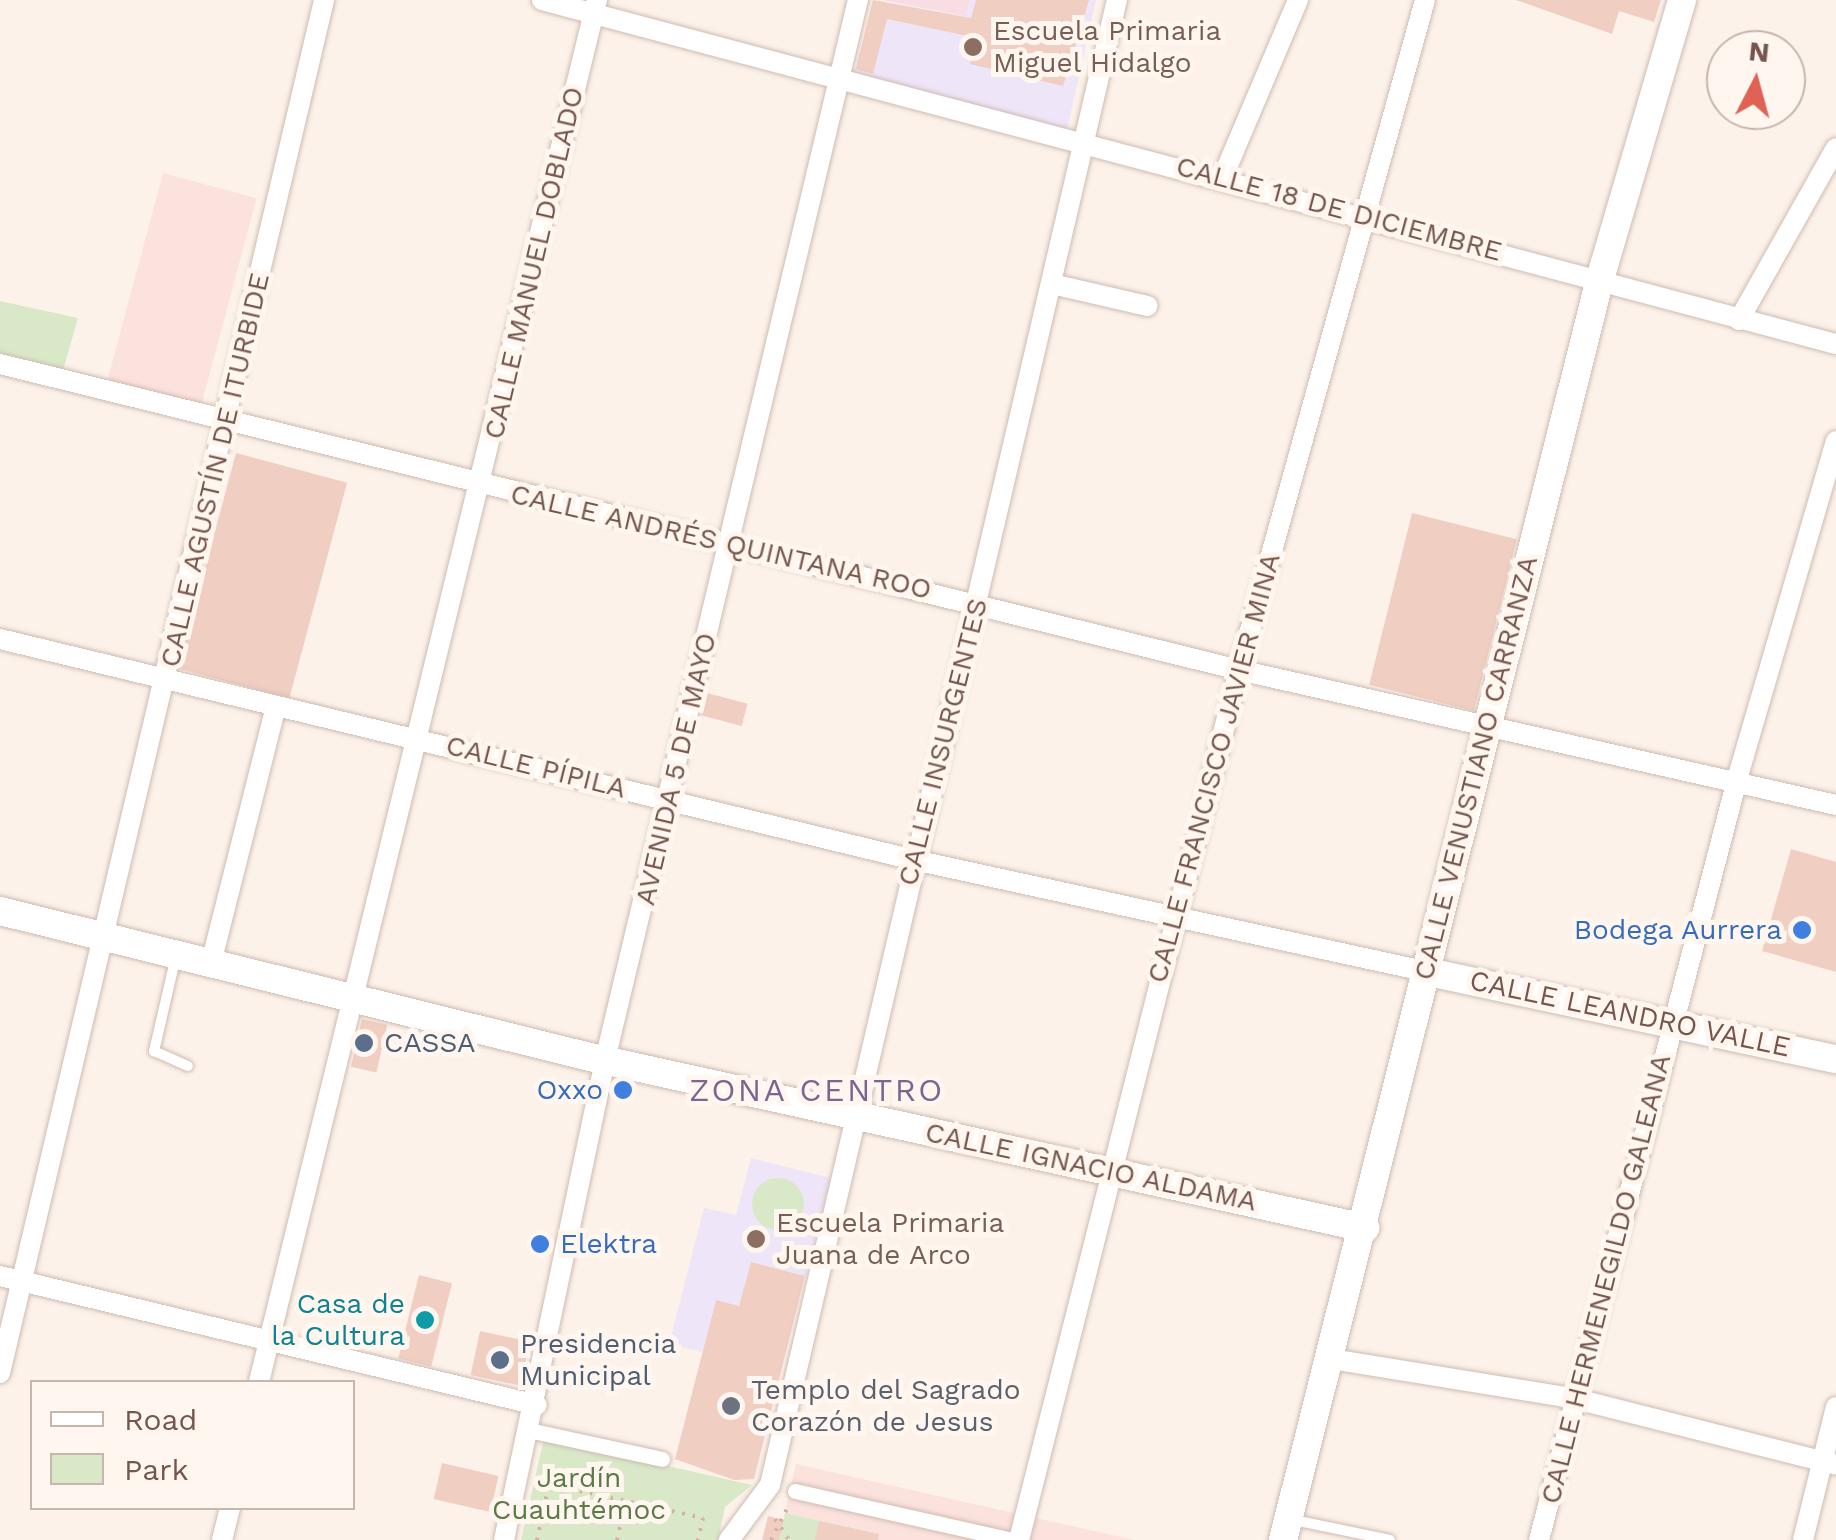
<!DOCTYPE html>
<meta charset="utf-8">
<style>
body{margin:0}
#map{position:relative;width:1836px;height:1540px;overflow:hidden;background:#fcf2e9;font-family:"Work Sans",sans-serif}
div>[style]{position:absolute}
[style*='--x']{left:calc(var(--x)*1px);top:calc(var(--y)*1px);width:calc(var(--w)*1px);rotate:calc(var(--a)*1deg)}
.commercial>*{inset:0;background:#fbe2dd;transform-origin:0 0}
.education>*{inset:0;background:#efe5f8}
.medical>*{inset:0;background:#f9dde4}
.green>*{inset:0;background:#d9e9c8}
.round{border-radius:50%}
.building>*{inset:0;background:#f0cec2;transform-origin:0 0}
.path>*{height:4px;margin-top:-2px;transform-origin:0;background:repeating-linear-gradient(90deg,#d5b1a5 0 2.5px,transparent 0 10.5px)}
.roads{filter:drop-shadow(0 0 2px #cfbbb1) drop-shadow(0 0 2px #cfbbb1)}
.service>*{height:10px;margin:-5px;padding:0 5px;transform-origin:5px;border-radius:5px;background:#fff}
.pedestrian>*{height:15px;margin:-7.5px;padding:0 7.5px;transform-origin:7.5px;border-radius:7.5px;background:#fff}
.minor>*{height:20px;margin:-10px;padding:0 10px;transform-origin:10px;border-radius:10px;background:#fff}
.tertiary>*{height:28px;margin:-14px;padding:0 14px;transform-origin:14px;border-radius:14px;background:#fff}
.dots>*{width:28px;height:28px;translate:-50% -50%;box-sizing:border-box;border:5px solid #fef6ef;border-radius:50%}
span{translate:-50% -50%;white-space:nowrap;text-align:center;line-height:1.15;-webkit-text-stroke:10px #fef6ef;paint-order:stroke}
.education-label{font-size:28px;color:#785e54}
.left{translate:0 -50%;text-align:left}
.street-label{font-size:28px;color:#75564d}
.shop-label{font-size:28px;color:#366cbe}
.right{translate:-100% -50%;text-align:right}
.service-label{font-size:28px;color:#4e5e75}
.culture-label{font-size:28px;color:#0d838f}
.worship-label{font-size:28px;color:#5b616d}
.park-label{font-size:28px;color:#5c7a46}
.quarter-label{font-size:32px;color:#7c6691;letter-spacing:2.5px}
.legend{position:absolute;left:30px;top:1380px;width:325px;height:130px;box-sizing:border-box;background:#fef6ef;border:2px solid #c7b6ae;margin:0;padding:12px 18px;list-style:none;font-size:30px;color:#75564d}
.legend li{display:flex;align-items:center;gap:20px;height:50px}
.legend b{width:50px;border:2px solid #c7b6ae}
.north{position:absolute;left:1706px;top:30px;width:100px;height:100px;box-sizing:border-box;background:#fef6ef;border:2px solid #c7b6ae;border-radius:50%;rotate:6deg;font-size:28px;font-weight:700;line-height:40px;text-align:center;color:#75564d}
.north::after{content:'';display:block;margin:auto;width:35px;height:45px;background:#df6255;clip-path:polygon(50% 0,100% 100%,50% 72%,0 100%)}
</style>
<div id="map">
<div class="commercial">
<div style="left:163px;top:173px;width:97px;height:219px;rotate:15deg"></div>
<div style="clip-path:polygon(796px 1464px,1134px 1540px,861px 1540px,861px 1530px,785px 1513px)"></div>
</div>
<div class="education">
<div style="clip-path:polygon(873px 0,963px 16px,971px 0,1096px 0,1067px 130px,853px 77px)"></div>
<div style="clip-path:polygon(751px 1158px,831px 1178px,806px 1276px,751px 1262px,739px 1306px,716px 1300px,703px 1352px,669px 1344px,704px 1208px,736px 1215px)"></div>
</div>
<div class="medical">
<div style="clip-path:polygon(882px 0,971px 0,964px 16px)"></div>
</div>
<div class="green">
<div style="clip-path:polygon(0 301px,78px 318px,62px 374px,0 359px)"></div>
<div class="round" style="left:752px;top:1178px;width:52px;height:52px"></div>
<div style="clip-path:polygon(544px 1438px,752px 1485px,725px 1507px,718px 1540px,521px 1540px)"></div>
<div style="clip-path:polygon(785px 1513px,861px 1530px,859px 1540px,779px 1540px)"></div>
</div>
<div class="building">
<div style="clip-path:polygon(873px 0,971px 18px,976px 0,1089px 0,1063px 86px,970px 64px,977px 38px,887px 19px,873px 74px,856px 69px)"></div>
<div style="clip-path:polygon(1516px 0,1661px 0,1654px 22px,1619px 11px,1612px 34px)"></div>
<div style="left:236px;top:453px;width:115px;height:223px;rotate:15deg"></div>
<div style="left:1412px;top:513px;width:108px;height:177px;rotate:14deg"></div>
<div style="left:707px;top:693px;width:42px;height:23px;rotate:15deg"></div>
<div style="clip-path:polygon(1791px 849px,1836px 862px,1836px 972px,1762px 951px)"></div>
<div style="left:362px;top:1019px;width:26px;height:49px;rotate:13deg"></div>
<div style="clip-path:polygon(751px 1262px,805px 1276px,754px 1479px,734px 1480px,675px 1459px,716px 1300px,739px 1306px)"></div>
<div style="left:419px;top:1275px;width:34px;height:86px;rotate:14deg"></div>
<div style="left:480px;top:1331px;width:51px;height:45px;rotate:12deg"></div>
<div style="left:442px;top:1463px;width:58px;height:37px;rotate:13deg"></div>
<div style="clip-path:polygon(768px 1516px,784px 1520px,779px 1540px,762px 1540px)"></div>
<div style="clip-path:polygon(819px 1521px,879px 1534px,878px 1540px,815px 1540px)"></div>
</div>
<div class="path">
<div style="--x:775;--y:1519;--w:25;--a:56"></div>
<div style="--x:537;--y:1540;--w:57;--a:-77.9"></div>
<div style="--x:549;--y:1484;--w:158;--a:12.4"></div>
<div style="--x:703;--y:1518;--w:23;--a:103"></div>
<div style="--x:617;--y:1540;--w:40;--a:-77"></div>
<div style="--x:771;--y:1540;--w:37;--a:-63"></div>
</div>
<div class="roads">
<div class="service">
<div style="--x:176;--y:956;--w:98;--a:103"></div>
<div style="--x:154;--y:1051;--w:37;--a:24"></div>
<div style="--x:1289;--y:1519;--w:103;--a:11.7"></div>
</div>
<div class="pedestrian">
<div style="--x:533;--y:1431;--w:132;--a:12.2"></div>
<div style="--x:795;--y:1491;--w:222;--a:12.7"></div>
</div>
<div class="minor">
<div style="--x:542;--y:0;--w:1339;--a:14.89"></div>
<div style="--x:1222;--y:179;--w:194;--a:-67"></div>
<div style="--x:1052;--y:284;--w:98;--a:12.9"></div>
<div style="--x:1739;--y:320;--w:197;--a:-60.6"></div>
<div style="--x:0;--y:364;--w:1276;--a:13.87"></div>
<div style="--x:1239;--y:670;--w:612;--a:12.74"></div>
<div style="--x:0;--y:639;--w:940;--a:13.59"></div>
<div style="--x:914;--y:860;--w:522;--a:12.28"></div>
<div style="--x:211;--y:963;--w:265;--a:-75.8"></div>
<div style="--x:0;--y:1276;--w:552;--a:13.51"></div>
<div style="--x:1331;--y:1359;--w:244;--a:9.2"></div>
<div style="--x:1572;--y:1398;--w:272;--a:14.2"></div>
<div style="--x:0;--y:1373;--w:1411;--a:-76.72"></div>
<div style="--x:259;--y:1382;--w:1423;--a:-76.26"></div>
<div style="--x:222;--y:1540;--w:33;--a:-76"></div>
<div style="--x:504;--y:1540;--w:491;--a:-78.1"></div>
<div style="--x:605;--y:1060;--w:1090;--a:-76.58"></div>
<div style="--x:729;--y:1540;--w:69;--a:-53.3"></div>
<div style="--x:770;--y:1485;--w:1525;--a:-76.85"></div>
<div style="--x:1019;--y:1540;--w:897;--a:-75.81"></div>
<div style="--x:1239;--y:670;--w:695;--a:-74.48"></div>
<div style="--x:1539;--y:1540;--w:789;--a:-75.4"></div>
<div style="--x:1738;--y:776;--w:349;--a:-73.7"></div>
<div style="--x:1803;--y:1540;--w:137;--a:-76.1"></div>
</div>
<div class="tertiary">
<div style="--x:0;--y:911;--w:608;--a:13.9"></div>
<div style="--x:590;--y:1057;--w:794;--a:12.44"></div>
<div style="--x:1424;--y:971;--w:421;--a:12.1"></div>
<div style="--x:1283;--y:1540;--w:1300;--a:-75.89"></div>
<div style="--x:1600;--y:279;--w:291;--a:-73.6"></div>
</div>
</div>
<div class="dots">
<div style="left:973px;top:47px;background:#8d6e63"></div>
<div style="left:1802px;top:930px;background:#3f7fe0"></div>
<div style="left:364px;top:1043px;background:#5c6f8a"></div>
<div style="left:623px;top:1090px;background:#3f7fe0"></div>
<div style="left:756px;top:1239px;background:#8d6e63"></div>
<div style="left:540px;top:1244px;background:#3f7fe0"></div>
<div style="left:425px;top:1320px;background:#0f9aa8"></div>
<div style="left:500px;top:1360px;background:#5c6f8a"></div>
<div style="left:731px;top:1406px;background:#6b7280"></div>
</div>
<div class="education-label">
<span class="left" style="left:993px;top:47px">Escuela Primaria<br>Miguel Hidalgo</span>
<span class="left" style="left:776px;top:1239px">Escuela Primaria<br>Juana de Arco</span>
</div>
<div class="street-label">
<span style="left:1339px;top:209px;rotate:15deg">CALLE 18 DE DICIEMBRE</span>
<span style="left:534px;top:263px;rotate:-77deg">CALLE MANUEL DOBLADO</span>
<span style="left:215px;top:470px;rotate:-77deg">CALLE AGUSTÍN DE ITURBIDE</span>
<span style="left:721px;top:542px;rotate:13deg">CALLE ANDRÉS QUINTANA ROO</span>
<span style="left:943px;top:742px;rotate:-76deg">CALLE INSURGENTES</span>
<span style="left:536px;top:767px;rotate:14deg">CALLE PÍPILA</span>
<span style="left:1214px;top:768px;rotate:-75deg">CALLE FRANCISCO JAVIER MINA</span>
<span style="left:1476px;top:768px;rotate:-76deg">CALLE VENUSTIANO CARRANZA</span>
<span style="left:676px;top:769px;rotate:-77deg">AVENIDA 5 DE MAYO</span>
<span style="left:1630px;top:1014px;rotate:12deg">CALLE LEANDRO VALLE</span>
<span style="left:1091px;top:1167px;rotate:12deg">CALLE IGNACIO ALDAMA</span>
<span style="left:1606px;top:1279px;rotate:-76deg">CALLE HERMENEGILDO GALEANA</span>
</div>
<div class="shop-label">
<span class="right" style="left:1782px;top:930px">Bodega Aurrera</span>
<span class="right" style="left:603px;top:1090px">Oxxo</span>
<span class="left" style="left:560px;top:1244px">Elektra</span>
</div>
<div class="service-label">
<span class="left" style="left:384px;top:1043px">CASSA</span>
<span class="left" style="left:520px;top:1360px">Presidencia<br>Municipal</span>
</div>
<div class="culture-label">
<span class="right" style="left:405px;top:1320px">Casa de<br>la Cultura</span>
</div>
<div class="worship-label">
<span class="left" style="left:751px;top:1406px">Templo del Sagrado<br>Corazón de Jesus</span>
</div>
<div class="park-label">
<span style="left:579px;top:1494px">Jardín<br>Cuauhtémoc</span>
</div>
<div class="quarter-label">
<span style="left:817px;top:1090px">ZONA CENTRO</span>
</div>
<ul class="legend">
<li><b style="height:12px;background:#fff"></b>Road</li>
<li><b style="height:28px;background:#d9e9c8"></b>Park</li>
</ul>
<div class="north">N</div>
</div>
